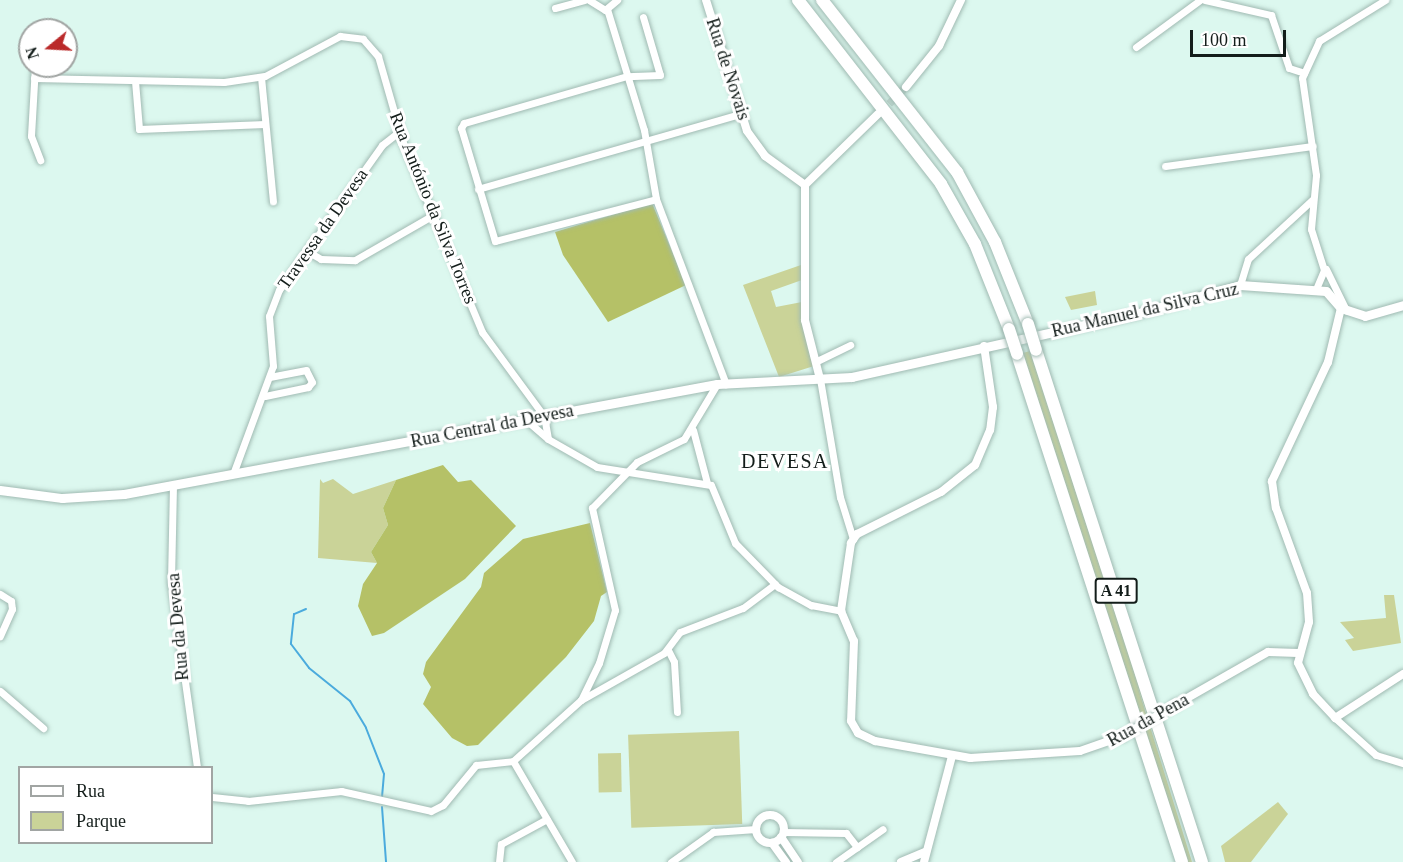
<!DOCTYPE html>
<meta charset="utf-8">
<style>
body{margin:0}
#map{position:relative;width:1403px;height:862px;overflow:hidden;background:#dcf8ef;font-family:Georgia,serif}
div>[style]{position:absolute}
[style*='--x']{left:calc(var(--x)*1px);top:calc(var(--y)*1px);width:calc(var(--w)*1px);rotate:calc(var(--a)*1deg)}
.green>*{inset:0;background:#cad398;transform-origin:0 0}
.forest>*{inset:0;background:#b5c167}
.stream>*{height:2px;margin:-1px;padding:0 1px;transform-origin:1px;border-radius:1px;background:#4babdd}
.tertiary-tunnel>*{height:8px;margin-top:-4px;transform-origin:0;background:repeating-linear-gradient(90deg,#bed7cf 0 8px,transparent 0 12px)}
.roads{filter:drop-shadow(0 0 2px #a0bab2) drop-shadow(0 0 2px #a0bab2)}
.minor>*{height:7px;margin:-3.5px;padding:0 3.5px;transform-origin:3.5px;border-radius:3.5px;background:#fff}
.tertiary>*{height:8px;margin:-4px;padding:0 4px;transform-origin:4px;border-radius:4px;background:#fff}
.tertiary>.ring{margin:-4px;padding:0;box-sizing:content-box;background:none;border:8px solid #fff;border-radius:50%}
.secondary>*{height:9px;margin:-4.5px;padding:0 4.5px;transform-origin:4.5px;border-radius:4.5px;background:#fff}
.motorway>*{height:12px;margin:-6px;padding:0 6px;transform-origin:6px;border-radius:6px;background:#fff}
.bridges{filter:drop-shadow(0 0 2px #a0bab2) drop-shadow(0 0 2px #a0bab2)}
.tertiary-bridge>*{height:8px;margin:-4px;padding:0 4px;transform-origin:4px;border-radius:4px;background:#fff}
.motorway-bridge>*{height:12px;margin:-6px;padding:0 6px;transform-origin:6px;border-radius:6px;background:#fff}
span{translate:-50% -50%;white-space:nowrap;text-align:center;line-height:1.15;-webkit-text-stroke:6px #fff;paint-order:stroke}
.shield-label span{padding:2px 4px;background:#fff;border:2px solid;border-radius:4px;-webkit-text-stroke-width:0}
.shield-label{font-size:16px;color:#131d1a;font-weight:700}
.street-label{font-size:18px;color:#131d1a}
.neighbourhood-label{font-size:20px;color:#131d1a;letter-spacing:1.5px}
.legend{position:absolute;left:18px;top:766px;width:195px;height:78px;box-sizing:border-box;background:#fff;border:2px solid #a1a5a3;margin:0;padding:8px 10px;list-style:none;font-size:18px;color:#131d1a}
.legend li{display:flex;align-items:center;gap:12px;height:30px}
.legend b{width:30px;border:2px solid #a1a5a3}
.north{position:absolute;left:18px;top:18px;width:60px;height:60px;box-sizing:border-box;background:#fff;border:2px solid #a1a5a3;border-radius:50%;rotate:252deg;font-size:16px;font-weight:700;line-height:24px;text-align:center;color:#131d1a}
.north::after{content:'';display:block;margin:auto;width:21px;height:27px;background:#ba2a2a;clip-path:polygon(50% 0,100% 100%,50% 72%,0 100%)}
.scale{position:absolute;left:1190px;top:30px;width:96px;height:27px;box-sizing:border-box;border:3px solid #131d1a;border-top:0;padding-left:8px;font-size:18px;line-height:21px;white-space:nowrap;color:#131d1a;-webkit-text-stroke:4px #fff;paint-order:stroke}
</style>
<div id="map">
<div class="green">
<div style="clip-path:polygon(801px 265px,802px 280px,771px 291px,776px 307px,802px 302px,814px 366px,779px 377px,743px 285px)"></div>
<div style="clip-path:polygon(1095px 291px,1097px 305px,1071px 310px,1065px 297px)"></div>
<div style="clip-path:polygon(1030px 351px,1192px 849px,1136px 681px,1192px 862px,1188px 862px,1023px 353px)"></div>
<div style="clip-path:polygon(320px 479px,323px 483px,333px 479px,353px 494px,396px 480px,383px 508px,388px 525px,371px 552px,377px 563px,318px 558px)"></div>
<div style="clip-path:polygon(1384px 595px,1394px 595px,1401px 643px,1353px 651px,1345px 640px,1354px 638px,1340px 622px,1386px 618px)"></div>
<div style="left:739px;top:731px;width:93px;height:111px;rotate:88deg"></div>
<div style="left:621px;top:753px;width:39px;height:23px;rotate:89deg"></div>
<div style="clip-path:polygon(1278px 802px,1288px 814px,1251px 862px,1225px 862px,1221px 846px)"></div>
</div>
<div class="forest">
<div style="clip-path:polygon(652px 203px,686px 285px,608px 322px,563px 255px,555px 232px)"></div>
<div style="clip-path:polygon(443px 465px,458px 482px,471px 480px,516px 526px,465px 579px,384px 633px,372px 636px,358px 606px,363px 584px,377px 563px,371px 552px,388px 525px,383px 508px,396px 480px)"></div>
<div style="clip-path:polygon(590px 523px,607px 592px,601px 596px,594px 621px,566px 657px,478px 745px,467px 746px,452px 738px,423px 704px,431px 687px,423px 674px,426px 662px,481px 587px,484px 573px,523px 539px)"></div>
</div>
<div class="stream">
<div style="--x:306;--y:609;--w:13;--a:157"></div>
<div style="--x:294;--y:614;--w:30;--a:96"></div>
<div style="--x:291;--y:644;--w:30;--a:53"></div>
<div style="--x:309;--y:668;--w:53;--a:38.8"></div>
<div style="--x:350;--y:701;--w:31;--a:59"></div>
<div style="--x:366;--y:728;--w:49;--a:68.6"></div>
<div style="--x:384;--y:774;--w:22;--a:95"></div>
<div style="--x:382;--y:807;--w:55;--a:85.8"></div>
</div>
<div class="tertiary-tunnel">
<div style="--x:881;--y:112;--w:35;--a:-45"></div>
</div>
<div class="roads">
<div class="minor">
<div style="--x:589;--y:0;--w:19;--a:32"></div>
<div style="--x:605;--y:10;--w:16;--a:-40"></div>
<div style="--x:1205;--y:0;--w:68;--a:12.8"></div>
<div style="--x:1271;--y:15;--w:56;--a:71.2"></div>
<div style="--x:1289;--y:68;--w:16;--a:18"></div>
<div style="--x:555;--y:8;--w:30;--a:-15"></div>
<div style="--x:607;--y:9;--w:127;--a:73"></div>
<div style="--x:644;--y:130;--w:70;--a:80.1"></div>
<div style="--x:656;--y:199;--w:198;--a:69.3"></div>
<div style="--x:643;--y:17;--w:60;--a:73.7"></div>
<div style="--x:660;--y:75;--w:33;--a:178"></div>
<div style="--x:627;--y:76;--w:170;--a:163.9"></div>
<div style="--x:464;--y:123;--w:6;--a:121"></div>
<div style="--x:461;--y:128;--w:118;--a:73.3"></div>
<div style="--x:495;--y:241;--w:166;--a:-14.6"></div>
<div style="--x:1136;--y:47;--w:79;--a:-36.3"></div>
<div style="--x:35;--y:66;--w:70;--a:93.3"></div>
<div style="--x:31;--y:136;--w:26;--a:69"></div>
<div style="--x:261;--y:77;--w:125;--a:84.5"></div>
<div style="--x:34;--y:78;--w:190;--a:1.2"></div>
<div style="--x:224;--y:82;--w:41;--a:-8.3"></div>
<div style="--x:265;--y:76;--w:85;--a:-28.1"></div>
<div style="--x:340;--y:36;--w:23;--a:7"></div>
<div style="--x:363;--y:39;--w:23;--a:49"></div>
<div style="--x:378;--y:56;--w:91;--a:74"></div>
<div style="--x:403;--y:143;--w:205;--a:67.3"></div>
<div style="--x:482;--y:332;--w:104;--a:53.6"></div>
<div style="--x:544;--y:416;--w:23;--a:80"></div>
<div style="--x:135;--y:81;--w:48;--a:85.2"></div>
<div style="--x:139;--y:129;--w:126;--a:-2.3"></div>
<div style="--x:1165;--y:166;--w:149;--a:-7.7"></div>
<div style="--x:478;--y:189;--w:273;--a:-16"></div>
<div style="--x:307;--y:251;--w:16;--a:30"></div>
<div style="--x:321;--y:259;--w:34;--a:2"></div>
<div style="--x:355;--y:260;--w:92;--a:-29.9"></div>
<div style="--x:1326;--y:269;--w:46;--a:64"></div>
<div style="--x:1240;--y:285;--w:27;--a:-73"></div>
<div style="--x:1248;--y:259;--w:87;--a:-42.7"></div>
<div style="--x:1316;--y:289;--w:21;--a:-67"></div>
<div style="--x:1324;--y:270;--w:43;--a:-107.6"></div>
<div style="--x:1311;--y:229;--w:54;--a:-84.7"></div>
<div style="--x:1316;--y:175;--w:98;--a:-98.2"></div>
<div style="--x:1302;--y:78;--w:41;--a:-65.3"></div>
<div style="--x:1319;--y:41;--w:78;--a:-31.8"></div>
<div style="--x:817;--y:361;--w:37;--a:-26"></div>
<div style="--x:820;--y:379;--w:120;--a:80.4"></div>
<div style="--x:840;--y:497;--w:44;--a:72.8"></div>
<div style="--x:265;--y:396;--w:44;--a:-11.8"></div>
<div style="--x:308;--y:387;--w:6;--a:-51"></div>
<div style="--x:312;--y:382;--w:13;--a:-117"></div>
<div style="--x:306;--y:370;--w:37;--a:169"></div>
<div style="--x:525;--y:419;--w:30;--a:41"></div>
<div style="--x:548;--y:439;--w:56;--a:29.7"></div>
<div style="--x:597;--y:467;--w:115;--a:9"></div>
<div style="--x:711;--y:485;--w:63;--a:67.5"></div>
<div style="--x:735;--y:543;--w:62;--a:45.7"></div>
<div style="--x:778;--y:587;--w:38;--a:29"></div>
<div style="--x:811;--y:605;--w:31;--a:11"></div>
<div style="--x:693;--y:430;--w:55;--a:75.2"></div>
<div style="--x:233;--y:474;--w:115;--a:-69.7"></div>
<div style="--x:273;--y:366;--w:50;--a:-94.6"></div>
<div style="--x:269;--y:316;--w:28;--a:-69"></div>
<div style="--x:279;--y:290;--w:178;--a:-54.6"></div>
<div style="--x:382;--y:145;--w:23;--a:-38"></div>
<div style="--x:173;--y:485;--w:97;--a:91.2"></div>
<div style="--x:171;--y:582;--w:188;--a:82"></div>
<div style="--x:0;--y:594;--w:13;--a:32"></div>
<div style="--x:11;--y:601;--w:8;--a:83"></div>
<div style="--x:12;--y:609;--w:30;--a:114"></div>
<div style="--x:668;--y:650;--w:13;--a:63"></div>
<div style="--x:674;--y:662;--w:50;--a:86.6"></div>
<div style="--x:0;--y:691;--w:57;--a:40.7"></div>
<div style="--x:581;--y:700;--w:95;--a:-29.5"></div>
<div style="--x:664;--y:653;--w:26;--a:-53"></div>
<div style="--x:680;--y:632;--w:67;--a:-20.9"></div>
<div style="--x:743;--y:608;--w:40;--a:-37"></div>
<div style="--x:1335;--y:718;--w:55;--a:42.1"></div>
<div style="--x:1376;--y:755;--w:28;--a:17"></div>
<div style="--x:513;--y:761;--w:91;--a:-41.9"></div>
<div style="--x:581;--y:700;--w:41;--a:-64.1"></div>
<div style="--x:599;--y:663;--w:55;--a:-73.2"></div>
<div style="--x:615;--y:610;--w:105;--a:-102.7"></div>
<div style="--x:592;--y:508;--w:64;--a:-45.6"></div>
<div style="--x:637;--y:462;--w:52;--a:-26.1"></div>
<div style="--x:684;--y:439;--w:64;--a:-59"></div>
<div style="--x:212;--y:797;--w:36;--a:6"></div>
<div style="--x:248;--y:801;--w:94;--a:-6.1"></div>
<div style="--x:341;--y:791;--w:92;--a:12.5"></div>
<div style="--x:431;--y:811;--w:13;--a:-27"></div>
<div style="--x:443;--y:805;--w:52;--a:-50.5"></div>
<div style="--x:476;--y:765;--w:37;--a:-6"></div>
<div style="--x:513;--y:761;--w:117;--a:59.7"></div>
<div style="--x:783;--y:832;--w:63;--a:0.9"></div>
<div style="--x:846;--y:833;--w:18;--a:52"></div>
<div style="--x:499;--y:862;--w:18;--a:-84"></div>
<div style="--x:501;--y:844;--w:52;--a:-28.5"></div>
<div style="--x:671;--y:862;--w:52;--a:-35.5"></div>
<div style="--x:713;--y:832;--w:43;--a:-4"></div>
<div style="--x:836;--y:862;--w:57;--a:-35.1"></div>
</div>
<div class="tertiary">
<div style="--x:706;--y:0;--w:137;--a:72.6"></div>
<div style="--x:747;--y:131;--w:31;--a:54"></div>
<div style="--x:765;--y:156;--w:49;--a:35.9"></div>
<div style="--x:906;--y:87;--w:53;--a:-51.2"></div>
<div style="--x:939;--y:46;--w:51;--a:-64.4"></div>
<div style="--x:1341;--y:308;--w:56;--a:103.5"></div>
<div style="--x:1328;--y:362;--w:132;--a:115.2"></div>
<div style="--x:1272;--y:481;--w:27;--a:82"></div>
<div style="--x:1276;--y:508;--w:90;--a:70"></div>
<div style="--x:1307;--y:593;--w:29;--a:86"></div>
<div style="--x:1309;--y:622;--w:42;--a:105"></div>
<div style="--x:1298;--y:663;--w:34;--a:64"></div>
<div style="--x:1313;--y:694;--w:33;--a:47"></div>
<div style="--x:1335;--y:718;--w:81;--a:-32.9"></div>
<div style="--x:984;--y:346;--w:62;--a:81.6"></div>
<div style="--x:993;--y:407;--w:23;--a:97"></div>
<div style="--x:990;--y:430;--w:38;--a:113"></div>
<div style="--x:975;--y:465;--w:43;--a:141.5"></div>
<div style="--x:941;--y:492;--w:94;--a:153.4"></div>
<div style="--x:857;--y:534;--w:11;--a:124"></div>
<div style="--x:851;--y:543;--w:69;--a:98.4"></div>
<div style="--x:841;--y:611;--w:33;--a:67"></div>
<div style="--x:854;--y:641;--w:80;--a:92.1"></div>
<div style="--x:851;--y:721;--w:14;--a:60"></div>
<div style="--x:858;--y:733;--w:19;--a:25"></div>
<div style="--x:875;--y:741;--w:97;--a:10.1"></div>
<div style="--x:970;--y:758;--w:110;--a:-3.6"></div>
<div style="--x:1080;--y:751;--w:46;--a:-19.2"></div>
<div style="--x:820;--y:379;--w:61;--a:-104.3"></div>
<div style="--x:805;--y:320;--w:135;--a:-90"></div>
<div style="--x:805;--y:185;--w:102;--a:-44.2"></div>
<div style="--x:1175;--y:705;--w:107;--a:-29.7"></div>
<div style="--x:1268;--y:652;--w:30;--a:2"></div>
<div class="ring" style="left:756px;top:815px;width:20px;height:20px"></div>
<div style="--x:781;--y:837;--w:30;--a:56"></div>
<div style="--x:772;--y:843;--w:24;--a:54"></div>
<div style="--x:901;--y:862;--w:26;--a:-23"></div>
<div style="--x:924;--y:862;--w:110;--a:-75.2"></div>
</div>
<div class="secondary">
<div style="--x:0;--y:490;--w:63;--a:7.4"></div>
<div style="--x:62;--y:498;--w:62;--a:-3.7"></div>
<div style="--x:124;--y:494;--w:603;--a:-10.51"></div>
<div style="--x:717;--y:384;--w:135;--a:-3"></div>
<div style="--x:852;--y:377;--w:290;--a:-12.6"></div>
<div style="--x:1135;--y:314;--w:109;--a:-15.4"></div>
<div style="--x:1240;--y:285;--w:86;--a:4"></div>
<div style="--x:1326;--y:291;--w:23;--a:49"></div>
<div style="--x:1341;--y:308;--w:25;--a:18"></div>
<div style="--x:1365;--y:316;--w:40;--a:-16"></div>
</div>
<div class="motorway">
<div style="--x:798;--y:0;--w:233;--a:52.1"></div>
<div style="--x:941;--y:184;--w:69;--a:60.5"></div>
<div style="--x:975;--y:244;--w:92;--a:68.2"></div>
<div style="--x:822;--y:0;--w:219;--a:51.9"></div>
<div style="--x:957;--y:172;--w:80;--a:61.5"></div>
<div style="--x:995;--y:242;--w:88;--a:68.1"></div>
<div style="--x:1036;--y:350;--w:538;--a:72.04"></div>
<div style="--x:1017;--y:354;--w:534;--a:72.01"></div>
</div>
</div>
<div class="bridges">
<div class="tertiary-bridge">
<div style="--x:1123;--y:736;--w:61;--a:-30.8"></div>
</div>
<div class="motorway-bridge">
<div style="--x:1028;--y:324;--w:27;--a:73"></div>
<div style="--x:1009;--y:329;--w:26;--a:72"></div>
</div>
</div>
<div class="shield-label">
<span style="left:1116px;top:591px">A 41</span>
</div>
<div class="street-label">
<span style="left:728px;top:69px;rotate:72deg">Rua de Novais</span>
<span style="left:433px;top:208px;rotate:68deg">Rua António da Silva Torres</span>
<span style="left:323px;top:229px;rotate:-55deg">Travessa da Devesa</span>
<span style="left:1145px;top:310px;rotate:-13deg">Rua Manuel da Silva Cruz</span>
<span style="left:492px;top:426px;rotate:-11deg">Rua Central da Devesa</span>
<span style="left:178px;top:627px;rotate:-95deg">Rua da Devesa</span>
<span style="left:1148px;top:720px;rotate:-29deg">Rua da Pena</span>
</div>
<div class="neighbourhood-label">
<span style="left:785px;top:461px">DEVESA</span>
</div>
<ul class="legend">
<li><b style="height:8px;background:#fff"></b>Rua</li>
<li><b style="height:16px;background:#cad398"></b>Parque</li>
</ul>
<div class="north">N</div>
<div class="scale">100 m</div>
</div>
